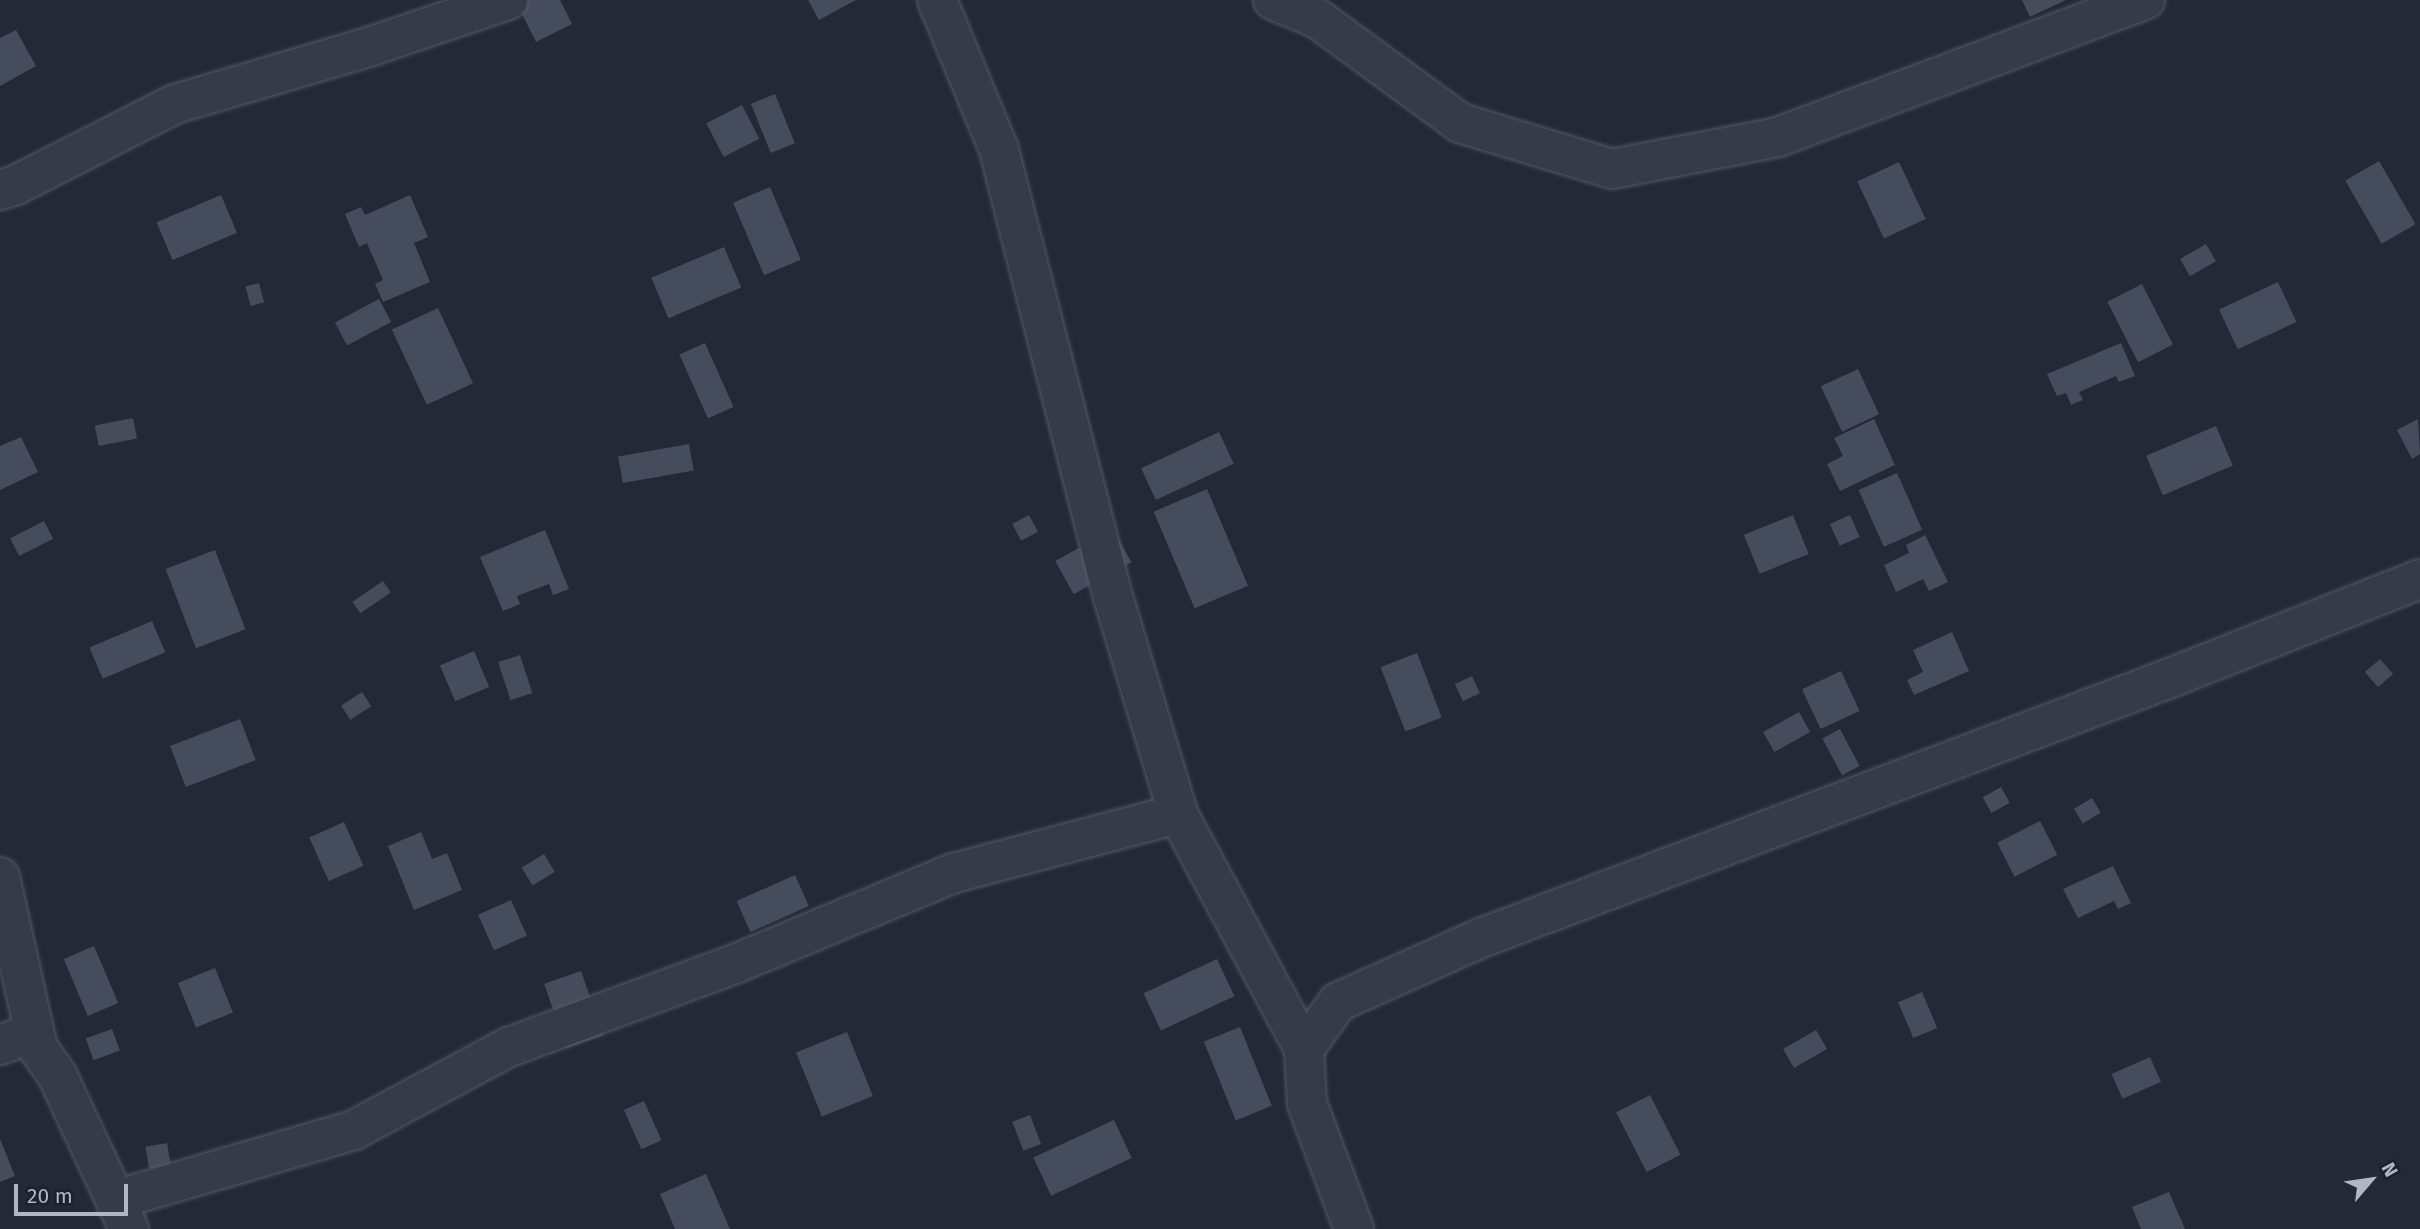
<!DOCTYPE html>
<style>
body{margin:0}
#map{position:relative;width:2420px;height:1229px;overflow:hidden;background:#232937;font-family:"Fira Sans",sans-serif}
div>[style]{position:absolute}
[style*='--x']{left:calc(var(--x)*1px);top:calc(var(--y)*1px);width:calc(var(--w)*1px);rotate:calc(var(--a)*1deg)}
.building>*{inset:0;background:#454c5b;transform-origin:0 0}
.roads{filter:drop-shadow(0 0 2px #545965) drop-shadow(0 0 2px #545965)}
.minor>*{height:38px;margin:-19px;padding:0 19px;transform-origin:19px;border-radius:19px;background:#363b47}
span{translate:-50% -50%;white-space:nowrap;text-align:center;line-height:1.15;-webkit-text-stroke:7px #1c212c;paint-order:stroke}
.north{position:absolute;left:2336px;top:1145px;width:70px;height:70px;-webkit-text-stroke:5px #1c212c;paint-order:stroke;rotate:61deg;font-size:19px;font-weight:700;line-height:28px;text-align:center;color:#b1b6c3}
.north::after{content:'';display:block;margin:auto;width:24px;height:32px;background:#b1b6c3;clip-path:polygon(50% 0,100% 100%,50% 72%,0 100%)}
.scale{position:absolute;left:14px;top:1184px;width:114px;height:32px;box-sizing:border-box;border:4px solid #b1b6c3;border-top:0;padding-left:9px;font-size:21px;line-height:24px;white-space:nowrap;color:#b1b6c3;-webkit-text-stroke:5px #1c212c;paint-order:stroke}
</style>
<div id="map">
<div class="building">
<div style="clip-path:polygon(515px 0,560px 0,572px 24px,536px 42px)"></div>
<div style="clip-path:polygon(808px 0,856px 0,819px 20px)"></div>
<div style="clip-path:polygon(2022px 0,2066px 0,2030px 17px)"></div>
<div style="clip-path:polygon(16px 30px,36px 66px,0 86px,0 38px)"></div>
<div style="left:775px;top:94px;width:53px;height:26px;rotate:68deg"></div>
<div style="left:742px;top:105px;width:38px;height:40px;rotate:63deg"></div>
<div style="left:2379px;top:161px;width:73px;height:39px;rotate:60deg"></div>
<div style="left:1899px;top:162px;width:63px;height:46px;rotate:65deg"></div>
<div style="left:770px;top:187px;width:79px;height:40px;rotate:67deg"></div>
<div style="left:221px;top:195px;width:41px;height:70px;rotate:67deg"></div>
<div style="clip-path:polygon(410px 195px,428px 237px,414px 243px,430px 282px,383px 302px,375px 284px,383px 280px,367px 243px,359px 247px,345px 214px,361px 207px,365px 215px)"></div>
<div style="left:2206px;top:244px;width:20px;height:30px;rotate:60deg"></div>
<div style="left:724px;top:247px;width:44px;height:79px;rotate:67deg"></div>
<div style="left:2278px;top:282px;width:44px;height:65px;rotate:65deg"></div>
<div style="left:259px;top:283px;width:20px;height:14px;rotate:75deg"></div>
<div style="left:2142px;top:284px;width:68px;height:39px;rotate:63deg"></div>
<div style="left:379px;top:299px;width:26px;height:50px;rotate:62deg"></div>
<div style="left:438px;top:308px;width:83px;height:51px;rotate:65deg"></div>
<div style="left:705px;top:343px;width:70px;height:28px;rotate:66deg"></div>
<div style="clip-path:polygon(2121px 343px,2135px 376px,2119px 382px,2116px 376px,2079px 392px,2083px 400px,2071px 405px,2066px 393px,2057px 396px,2047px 374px)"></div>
<div style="left:1858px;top:369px;width:50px;height:41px;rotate:65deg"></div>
<div style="left:133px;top:418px;width:21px;height:39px;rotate:79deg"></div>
<div style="clip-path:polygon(1874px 419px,1895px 465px,1840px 491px,1827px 464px,1843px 456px,1834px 438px)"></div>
<div style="clip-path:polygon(2418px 419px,2420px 454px,2412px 459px,2397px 430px)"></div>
<div style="left:2216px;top:426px;width:43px;height:76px;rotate:67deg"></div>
<div style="left:1219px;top:432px;width:35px;height:86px;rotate:65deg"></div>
<div style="clip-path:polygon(21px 437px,38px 472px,0 490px,0 446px)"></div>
<div style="left:689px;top:444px;width:27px;height:72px;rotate:80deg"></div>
<div style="left:1897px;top:473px;width:62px;height:42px;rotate:66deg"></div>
<div style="left:1207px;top:489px;width:105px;height:58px;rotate:67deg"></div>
<div style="left:1029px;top:515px;width:19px;height:19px;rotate:62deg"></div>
<div style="left:1793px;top:515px;width:42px;height:53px;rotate:68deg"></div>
<div style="left:1850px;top:515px;width:24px;height:22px;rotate:66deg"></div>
<div style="left:44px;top:521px;width:20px;height:38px;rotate:63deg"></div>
<div style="left:1113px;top:529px;width:38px;height:66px;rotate:61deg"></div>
<div style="clip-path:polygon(545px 530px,569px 589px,553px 595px,549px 584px,517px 596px,520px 604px,503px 611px,480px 557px)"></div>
<div style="clip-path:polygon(1925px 535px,1948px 582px,1929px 591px,1923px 579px,1896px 592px,1884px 565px,1909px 553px,1906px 545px)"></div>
<div style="left:215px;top:550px;width:85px;height:53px;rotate:69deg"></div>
<div style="left:383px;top:581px;width:14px;height:37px;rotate:56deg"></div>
<div style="left:152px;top:621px;width:34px;height:68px;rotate:67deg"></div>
<div style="clip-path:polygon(1952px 632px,1969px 671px,1914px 695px,1907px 680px,1923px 672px,1913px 650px)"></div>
<div style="left:474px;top:651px;width:39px;height:37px;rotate:67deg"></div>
<div style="left:1417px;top:653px;width:69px;height:39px;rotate:69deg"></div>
<div style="left:520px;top:655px;width:40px;height:23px;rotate:72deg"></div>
<div style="left:2380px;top:659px;width:20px;height:20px;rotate:49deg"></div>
<div style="left:1841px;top:671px;width:44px;height:43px;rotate:65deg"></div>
<div style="left:1472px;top:676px;width:19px;height:19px;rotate:65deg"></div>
<div style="left:362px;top:692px;width:17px;height:25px;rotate:57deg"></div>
<div style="left:1799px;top:712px;width:23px;height:41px;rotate:61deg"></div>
<div style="left:240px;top:719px;width:44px;height:75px;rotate:69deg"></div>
<div style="left:1840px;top:729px;width:42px;height:20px;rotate:62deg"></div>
<div style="left:2001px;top:787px;width:18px;height:21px;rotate:61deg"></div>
<div style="left:2092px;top:798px;width:17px;height:21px;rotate:59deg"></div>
<div style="left:2040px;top:821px;width:38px;height:48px;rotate:63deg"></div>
<div style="left:344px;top:822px;width:48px;height:38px;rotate:66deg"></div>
<div style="clip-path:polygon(421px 832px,432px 859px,447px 853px,462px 890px,414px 910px,388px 846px)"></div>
<div style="left:544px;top:854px;width:21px;height:26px;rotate:59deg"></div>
<div style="clip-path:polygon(2113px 866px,2131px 903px,2118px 909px,2114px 901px,2078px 918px,2063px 889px)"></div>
<div style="left:795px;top:875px;width:34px;height:64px;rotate:66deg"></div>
<div style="left:511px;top:900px;width:39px;height:36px;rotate:66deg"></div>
<div style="left:94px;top:946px;width:62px;height:33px;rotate:67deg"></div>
<div style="left:1217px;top:959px;width:41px;height:81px;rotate:65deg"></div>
<div style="left:215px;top:968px;width:48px;height:40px;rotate:68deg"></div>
<div style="left:581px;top:971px;width:68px;height:39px;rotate:71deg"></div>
<div style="left:1922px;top:992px;width:39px;height:26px;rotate:67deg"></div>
<div style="left:1240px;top:1027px;width:85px;height:39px;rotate:68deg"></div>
<div style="left:112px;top:1029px;width:23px;height:28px;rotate:70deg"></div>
<div style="left:1816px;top:1030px;width:22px;height:38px;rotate:60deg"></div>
<div style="left:847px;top:1032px;width:69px;height:55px;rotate:68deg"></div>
<div style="left:2150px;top:1057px;width:27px;height:42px;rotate:66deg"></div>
<div style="left:1650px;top:1095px;width:67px;height:38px;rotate:63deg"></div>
<div style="left:644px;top:1101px;width:43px;height:22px;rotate:66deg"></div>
<div style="left:1030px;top:1115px;width:31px;height:19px;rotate:69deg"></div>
<div style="left:1114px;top:1120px;width:42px;height:89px;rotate:65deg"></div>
<div style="clip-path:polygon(0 1139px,15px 1176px,0 1182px)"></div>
<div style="left:167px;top:1143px;width:22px;height:22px;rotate:80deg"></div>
<div style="clip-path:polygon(706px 1174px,730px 1229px,675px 1229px,660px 1194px)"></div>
<div style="clip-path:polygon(2169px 1192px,2185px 1229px,2141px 1229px,2132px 1207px)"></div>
</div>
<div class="roads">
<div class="minor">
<div style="--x:937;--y:0;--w:162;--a:67.5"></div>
<div style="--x:999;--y:150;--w:464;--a:75.7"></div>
<div style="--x:1114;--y:600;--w:223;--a:73.3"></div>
<div style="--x:1273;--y:0;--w:49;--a:22.9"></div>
<div style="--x:1318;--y:19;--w:176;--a:36.2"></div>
<div style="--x:1460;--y:123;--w:159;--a:16.8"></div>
<div style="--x:1612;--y:169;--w:169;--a:-10.9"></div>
<div style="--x:1778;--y:137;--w:392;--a:-20.5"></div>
<div style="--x:0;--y:190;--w:17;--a:-17"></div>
<div style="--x:16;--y:185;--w:178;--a:-27"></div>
<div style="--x:175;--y:104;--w:205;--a:-16.4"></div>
<div style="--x:372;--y:46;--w:144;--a:-18.7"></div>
<div style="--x:0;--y:877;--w:175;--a:77.5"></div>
<div style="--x:0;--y:1045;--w:30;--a:-21"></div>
<div style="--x:28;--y:1034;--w:17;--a:54"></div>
<div style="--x:38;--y:1048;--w:35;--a:55"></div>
<div style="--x:58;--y:1077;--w:168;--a:65"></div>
<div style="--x:115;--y:1200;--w:249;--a:-16.3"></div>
<div style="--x:354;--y:1130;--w:176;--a:-28.2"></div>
<div style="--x:509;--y:1047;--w:241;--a:-20.2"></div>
<div style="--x:735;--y:964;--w:237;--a:-22.6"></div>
<div style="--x:954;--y:873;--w:232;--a:-14.8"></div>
<div style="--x:1178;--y:814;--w:267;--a:61.8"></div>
<div style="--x:1354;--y:1229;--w:134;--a:-110.5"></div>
<div style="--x:1307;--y:1103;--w:54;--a:-93.2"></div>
<div style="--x:1304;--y:1049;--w:58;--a:-54.1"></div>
<div style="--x:1338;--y:1002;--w:157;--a:-24.1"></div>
<div style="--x:1481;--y:938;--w:731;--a:-20.67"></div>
<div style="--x:2165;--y:680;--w:274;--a:-21.6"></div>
</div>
</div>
<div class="north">N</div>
<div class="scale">20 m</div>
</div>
